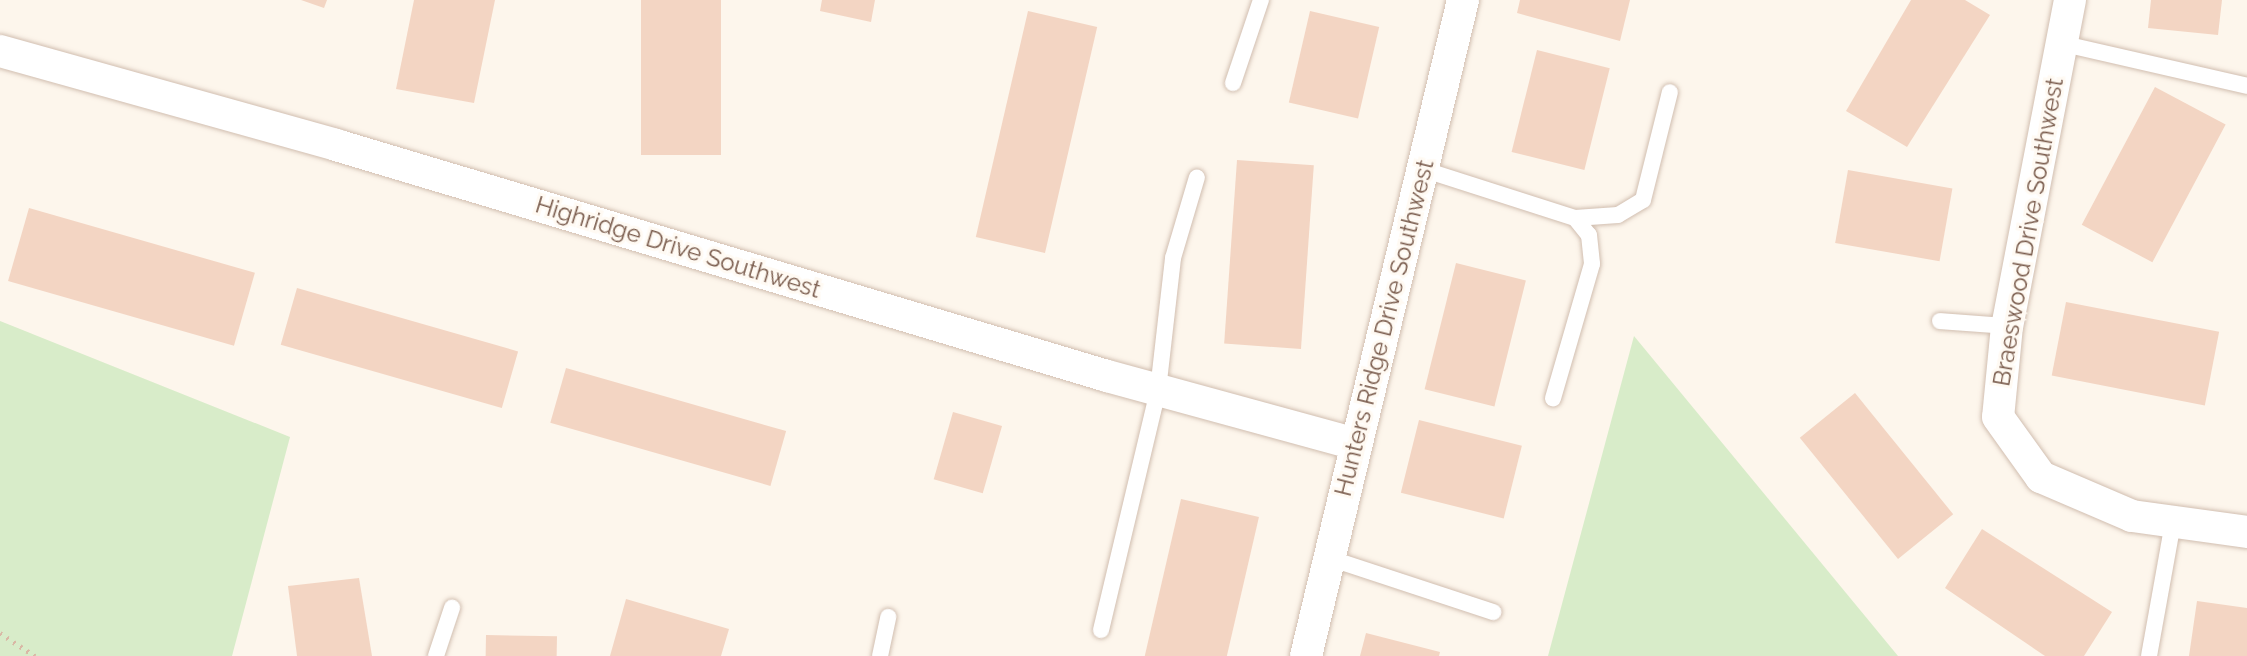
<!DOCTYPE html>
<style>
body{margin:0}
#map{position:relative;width:2247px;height:656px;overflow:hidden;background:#fdf6ec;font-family:Raleway,sans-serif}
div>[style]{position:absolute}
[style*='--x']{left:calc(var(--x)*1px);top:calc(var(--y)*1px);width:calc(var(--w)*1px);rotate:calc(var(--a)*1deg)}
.green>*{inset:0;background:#d8ecc9}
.building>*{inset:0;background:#f3d5c3;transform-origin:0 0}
.path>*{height:5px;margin-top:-2.5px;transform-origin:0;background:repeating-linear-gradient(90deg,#d9b8a5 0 2px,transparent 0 8px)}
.roads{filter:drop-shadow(0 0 2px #d1beb0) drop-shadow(0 0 2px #d1beb0)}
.service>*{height:16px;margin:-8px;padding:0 8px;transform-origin:8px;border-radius:8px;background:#fff}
.minor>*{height:32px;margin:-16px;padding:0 16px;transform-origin:16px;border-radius:16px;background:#fff}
span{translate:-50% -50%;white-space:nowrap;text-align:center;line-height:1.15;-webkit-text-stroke:6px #fffaf3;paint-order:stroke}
.street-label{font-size:24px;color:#7a5c4d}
</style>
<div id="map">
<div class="green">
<div style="clip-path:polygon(0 321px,290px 437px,232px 656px,0 656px)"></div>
<div style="clip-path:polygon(1634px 336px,1898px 656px,1548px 656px)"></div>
</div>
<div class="building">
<div style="clip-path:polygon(301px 0,327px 0,324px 8px)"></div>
<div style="clip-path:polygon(414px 0,495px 0,474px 103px,396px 89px)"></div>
<div style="left:641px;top:0;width:80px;height:155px"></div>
<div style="clip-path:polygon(822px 0,875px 0,871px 22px,820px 11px)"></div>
<div style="clip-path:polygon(1520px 0,1630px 0,1620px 41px,1517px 13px)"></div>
<div style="clip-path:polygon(1911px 0,1965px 0,1990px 15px,1907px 147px,1846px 111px)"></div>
<div style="clip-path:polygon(2151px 0,2222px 0,2218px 35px,2148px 28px)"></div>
<div style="left:1028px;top:11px;width:71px;height:232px;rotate:13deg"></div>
<div style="left:1310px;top:11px;width:71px;height:94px;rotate:13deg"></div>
<div style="left:1537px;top:50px;width:75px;height:105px;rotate:14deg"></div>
<div style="left:2155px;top:87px;width:80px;height:156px;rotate:28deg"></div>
<div style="left:1237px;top:160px;width:77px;height:184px;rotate:4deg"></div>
<div style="left:1848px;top:170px;width:106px;height:74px;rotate:10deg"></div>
<div style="left:29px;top:208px;width:235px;height:76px;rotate:16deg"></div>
<div style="left:1456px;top:263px;width:72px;height:130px;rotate:14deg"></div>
<div style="left:297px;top:288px;width:230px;height:59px;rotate:16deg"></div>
<div style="left:2066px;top:302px;width:156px;height:75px;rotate:11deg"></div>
<div style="left:566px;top:368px;width:229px;height:57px;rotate:16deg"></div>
<div style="left:1855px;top:393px;width:156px;height:71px;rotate:51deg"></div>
<div style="left:953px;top:412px;width:51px;height:70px;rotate:16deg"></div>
<div style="left:1419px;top:420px;width:106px;height:75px;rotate:14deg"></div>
<div style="left:1181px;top:499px;width:80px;height:162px;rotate:13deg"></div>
<div style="clip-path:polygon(1982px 529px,2112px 612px,2084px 656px,2045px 656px,1945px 588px)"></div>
<div style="clip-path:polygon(359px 578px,372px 656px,297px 656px,288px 586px)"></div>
<div style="clip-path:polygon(626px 599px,729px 629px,721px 656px,610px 656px)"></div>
<div style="clip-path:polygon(2197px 601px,2247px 608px,2247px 656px,2189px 656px)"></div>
<div style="clip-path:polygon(1366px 633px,1440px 652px,1439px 656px,1360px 656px)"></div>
<div style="left:486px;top:635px;width:71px;height:21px;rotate:1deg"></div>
</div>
<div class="path">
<div style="--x:0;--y:633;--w:42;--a:33.3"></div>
</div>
<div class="roads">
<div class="service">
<div style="--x:2060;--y:43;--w:192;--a:12.9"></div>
<div style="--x:1233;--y:83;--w:88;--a:-71.4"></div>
<div style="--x:1422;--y:169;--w:161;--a:17.8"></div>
<div style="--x:1575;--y:218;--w:22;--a:51"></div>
<div style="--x:1589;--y:235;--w:29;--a:84"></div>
<div style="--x:1592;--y:264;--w:140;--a:106.2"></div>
<div style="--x:1575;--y:218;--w:43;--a:-4"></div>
<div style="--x:1618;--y:215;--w:29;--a:-31"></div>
<div style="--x:1643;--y:200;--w:111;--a:-76"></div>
<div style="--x:1940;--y:321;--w:67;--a:4.3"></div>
<div style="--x:1329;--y:558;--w:173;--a:18.2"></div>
<div style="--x:1101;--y:630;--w:247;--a:-76.6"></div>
<div style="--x:1158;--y:390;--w:133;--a:-83.5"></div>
<div style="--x:1173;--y:258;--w:84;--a:-73.5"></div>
<div style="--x:436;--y:656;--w:51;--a:-71.6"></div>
<div style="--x:880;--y:656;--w:40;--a:-78"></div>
<div style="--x:2149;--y:656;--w:136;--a:-79.8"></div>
</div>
<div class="minor">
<div style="--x:2070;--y:0;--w:332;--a:100.9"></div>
<div style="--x:2007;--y:326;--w:91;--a:95.6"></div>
<div style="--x:1998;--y:417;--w:74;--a:54.4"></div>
<div style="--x:2041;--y:477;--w:99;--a:23.2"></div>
<div style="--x:2132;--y:516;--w:116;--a:7.9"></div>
<div style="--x:0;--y:51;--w:349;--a:15.6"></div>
<div style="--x:336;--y:145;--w:805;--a:16.68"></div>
<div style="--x:1107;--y:376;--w:258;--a:15.3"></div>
<div style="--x:1306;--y:656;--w:675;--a:-76.54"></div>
</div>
</div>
<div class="street-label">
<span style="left:2028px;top:232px;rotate:-80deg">Braeswood Drive Southwest</span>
<span style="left:678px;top:247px;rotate:17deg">Highridge Drive Southwest</span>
<span style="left:1384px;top:328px;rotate:-76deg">Hunters Ridge Drive Southwest</span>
</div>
</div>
